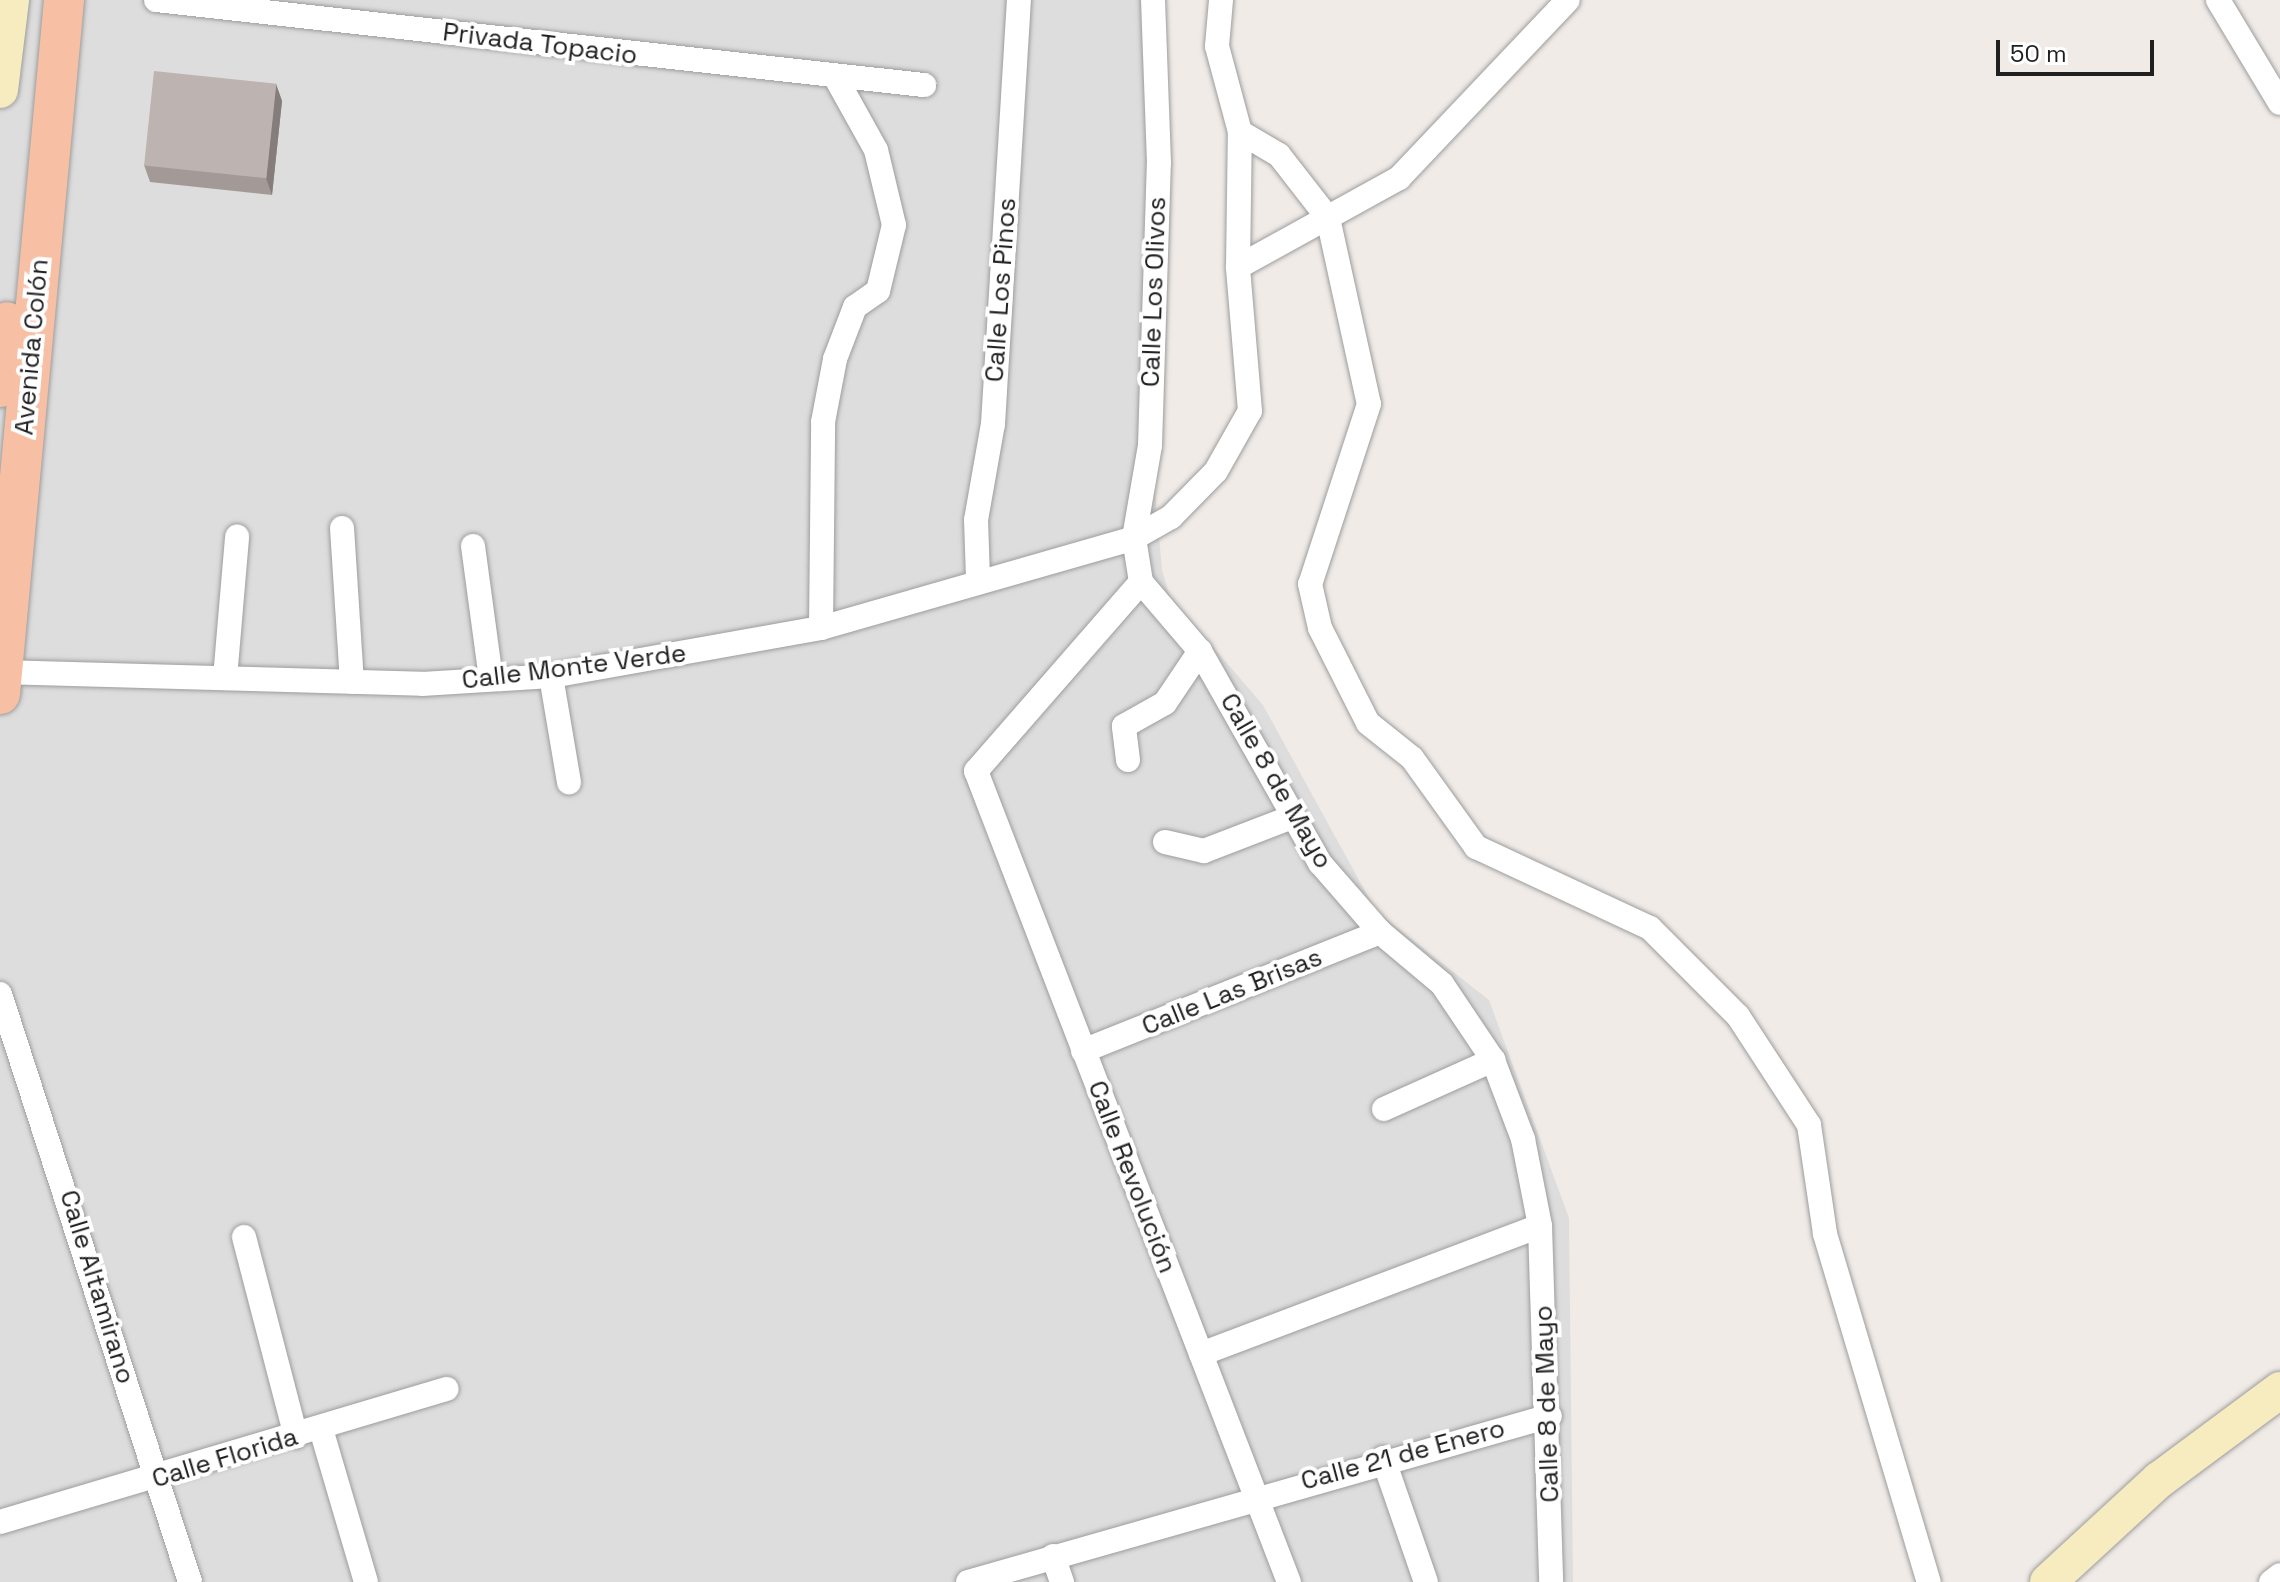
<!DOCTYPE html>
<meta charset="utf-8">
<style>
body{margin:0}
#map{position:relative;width:2280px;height:1582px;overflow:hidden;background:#f0ebe7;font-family:"Space Grotesk",sans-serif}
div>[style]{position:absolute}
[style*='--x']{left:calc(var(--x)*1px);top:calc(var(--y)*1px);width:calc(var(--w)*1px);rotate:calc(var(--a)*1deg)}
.residential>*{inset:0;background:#dedddd}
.roads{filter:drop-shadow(0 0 2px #9d9d9d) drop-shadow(0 0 2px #9d9d9d)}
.street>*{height:24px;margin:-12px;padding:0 12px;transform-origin:12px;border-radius:12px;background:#fff}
.secondary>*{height:36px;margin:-18px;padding:0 18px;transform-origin:18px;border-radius:18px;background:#f6ecbf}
.primary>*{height:40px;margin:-20px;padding:0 20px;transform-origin:20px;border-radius:20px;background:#f7c0a5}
.wall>*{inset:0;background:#a39a97}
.shaded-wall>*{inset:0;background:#847d7b}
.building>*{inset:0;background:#bdb3b0;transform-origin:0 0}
span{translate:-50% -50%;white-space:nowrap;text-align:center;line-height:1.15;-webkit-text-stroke:8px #fff;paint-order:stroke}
.street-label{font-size:26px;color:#202020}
.scale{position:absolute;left:1996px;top:40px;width:158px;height:36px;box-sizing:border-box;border:4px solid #202020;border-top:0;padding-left:10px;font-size:24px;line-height:28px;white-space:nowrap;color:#202020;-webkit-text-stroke:6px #fff;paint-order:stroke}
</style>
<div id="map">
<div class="residential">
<div style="clip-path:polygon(0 0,1157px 0,1148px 410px,1162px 570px,1170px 597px,1263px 705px,1376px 911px,1489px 1000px,1569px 1218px,1573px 1582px,0 1582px)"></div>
</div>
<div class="roads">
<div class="street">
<div style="--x:156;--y:0;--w:773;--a:6.32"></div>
<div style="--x:2218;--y:0;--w:120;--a:59"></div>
<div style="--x:1240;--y:132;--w:45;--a:30.5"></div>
<div style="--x:1279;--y:155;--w:80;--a:52.1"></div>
<div style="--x:1328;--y:218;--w:190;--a:77.6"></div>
<div style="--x:1369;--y:404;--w:189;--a:108.1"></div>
<div style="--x:1310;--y:584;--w:45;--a:77.2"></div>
<div style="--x:1320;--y:628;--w:106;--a:63.2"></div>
<div style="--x:1368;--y:723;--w:56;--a:38.5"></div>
<div style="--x:1412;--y:758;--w:110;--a:54.3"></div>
<div style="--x:1476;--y:847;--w:192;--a:25"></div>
<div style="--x:1650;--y:928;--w:124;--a:45"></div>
<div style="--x:1738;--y:1016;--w:130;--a:56.9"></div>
<div style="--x:1809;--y:1125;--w:110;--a:81.6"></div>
<div style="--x:1825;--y:1234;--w:363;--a:73.4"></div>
<div style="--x:1238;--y:267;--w:184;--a:-28.9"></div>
<div style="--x:1399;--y:178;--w:245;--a:-46.5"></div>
<div style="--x:342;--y:528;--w:154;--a:86.3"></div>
<div style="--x:473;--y:546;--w:134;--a:82.3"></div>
<div style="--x:978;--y:579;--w:59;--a:-91.9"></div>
<div style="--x:976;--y:520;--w:97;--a:-80"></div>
<div style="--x:993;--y:424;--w:425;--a:-86.5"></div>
<div style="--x:1141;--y:582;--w:91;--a:49.5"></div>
<div style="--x:1200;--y:651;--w:244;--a:60.5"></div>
<div style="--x:1320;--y:863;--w:91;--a:49"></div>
<div style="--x:1380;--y:932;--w:81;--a:40"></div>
<div style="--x:1442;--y:984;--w:92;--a:56.1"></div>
<div style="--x:1493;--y:1060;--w:85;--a:69.2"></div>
<div style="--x:1523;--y:1139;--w:89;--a:78.9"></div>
<div style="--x:1540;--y:1226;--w:356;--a:88.2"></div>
<div style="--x:1141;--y:582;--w:251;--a:131.1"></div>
<div style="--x:976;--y:771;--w:869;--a:68.9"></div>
<div style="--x:1141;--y:582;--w:45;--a:-99"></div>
<div style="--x:1134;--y:538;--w:94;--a:-80.2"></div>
<div style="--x:1150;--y:445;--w:282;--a:-88.2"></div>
<div style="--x:1159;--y:163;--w:163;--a:-92.1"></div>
<div style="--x:821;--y:628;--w:206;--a:-89.4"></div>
<div style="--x:823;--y:422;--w:64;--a:-79.2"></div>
<div style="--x:835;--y:359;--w:56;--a:-69"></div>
<div style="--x:855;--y:307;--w:28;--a:-35"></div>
<div style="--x:878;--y:291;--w:68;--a:-76.4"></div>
<div style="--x:894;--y:225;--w:77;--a:-103.5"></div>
<div style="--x:876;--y:150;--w:82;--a:-119.1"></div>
<div style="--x:0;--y:672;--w:422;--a:1.6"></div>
<div style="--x:422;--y:684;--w:129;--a:-3.5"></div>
<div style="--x:551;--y:676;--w:274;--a:-10.1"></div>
<div style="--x:821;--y:628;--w:326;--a:-16"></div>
<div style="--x:1134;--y:538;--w:43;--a:-29.6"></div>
<div style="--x:1171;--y:517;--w:64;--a:-45.6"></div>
<div style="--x:1216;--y:471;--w:69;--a:-60.5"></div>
<div style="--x:1250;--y:411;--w:144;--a:-94.8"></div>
<div style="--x:1238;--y:267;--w:135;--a:-89.2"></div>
<div style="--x:1240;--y:132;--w:89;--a:-105"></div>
<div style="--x:1217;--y:46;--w:46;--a:-85"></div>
<div style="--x:551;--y:676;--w:108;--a:80.4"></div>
<div style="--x:225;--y:678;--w:142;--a:-85.1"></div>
<div style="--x:1128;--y:760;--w:34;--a:-97"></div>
<div style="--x:1124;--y:726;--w:47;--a:-29.3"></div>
<div style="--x:1165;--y:703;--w:63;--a:-56.1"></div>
<div style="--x:1165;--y:842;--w:40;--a:13"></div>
<div style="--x:1204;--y:851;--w:94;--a:-21.1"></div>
<div style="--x:0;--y:994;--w:618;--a:72.09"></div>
<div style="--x:1083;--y:1051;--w:320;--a:-21.8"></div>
<div style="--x:1384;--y:1109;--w:120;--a:-24.2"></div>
<div style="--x:244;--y:1237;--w:206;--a:75.4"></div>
<div style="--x:1201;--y:1354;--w:362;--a:-20.7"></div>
<div style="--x:321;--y:1429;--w:159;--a:73.6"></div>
<div style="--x:1383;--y:1458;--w:131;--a:70.9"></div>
<div style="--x:0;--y:1522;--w:466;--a:-16.6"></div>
<div style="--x:1053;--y:1556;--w:28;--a:71"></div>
<div style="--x:968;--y:1582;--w:605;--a:-15.92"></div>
<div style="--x:2271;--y:1582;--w:11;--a:-38"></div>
</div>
<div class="secondary">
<div style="--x:0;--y:90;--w:91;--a:-83"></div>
<div style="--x:2048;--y:1582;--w:151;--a:-42.6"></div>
<div style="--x:2159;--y:1480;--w:151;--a:-36.6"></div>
</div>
<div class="primary">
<div style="--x:0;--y:387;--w:65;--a:-83.9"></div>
<div style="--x:0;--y:694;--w:697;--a:-84.73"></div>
</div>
</div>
<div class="wall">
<div style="clip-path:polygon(276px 84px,282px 101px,272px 195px,150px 182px,144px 165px)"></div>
</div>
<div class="shaded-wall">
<div style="clip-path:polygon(276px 84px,282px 101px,272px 195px,266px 178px)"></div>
</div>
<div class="building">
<div style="left:154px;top:71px;width:123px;height:95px;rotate:6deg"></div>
</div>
<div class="street-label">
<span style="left:540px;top:44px;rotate:7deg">Privada Topacio</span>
<span style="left:1001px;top:290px;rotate:-86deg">Calle Los Pinos</span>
<span style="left:1154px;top:292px;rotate:-88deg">Calle Los Olivos</span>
<span style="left:32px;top:347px;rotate:-85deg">Avenida Colón</span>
<span style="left:574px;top:667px;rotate:-7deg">Calle Monte Verde</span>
<span style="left:1276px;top:781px;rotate:60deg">Calle 8 de Mayo</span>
<span style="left:1232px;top:992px;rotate:-22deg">Calle Las Brisas</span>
<span style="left:1132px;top:1177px;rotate:69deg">Calle Revolución</span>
<span style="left:97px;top:1287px;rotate:73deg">Calle Altamirano</span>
<span style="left:1547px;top:1404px;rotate:-92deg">Calle 8 de Mayo</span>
<span style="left:1403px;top:1455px;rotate:-15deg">Calle 21 de Enero</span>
<span style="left:225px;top:1458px;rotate:-17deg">Calle Florida</span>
</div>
<div class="scale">50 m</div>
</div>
